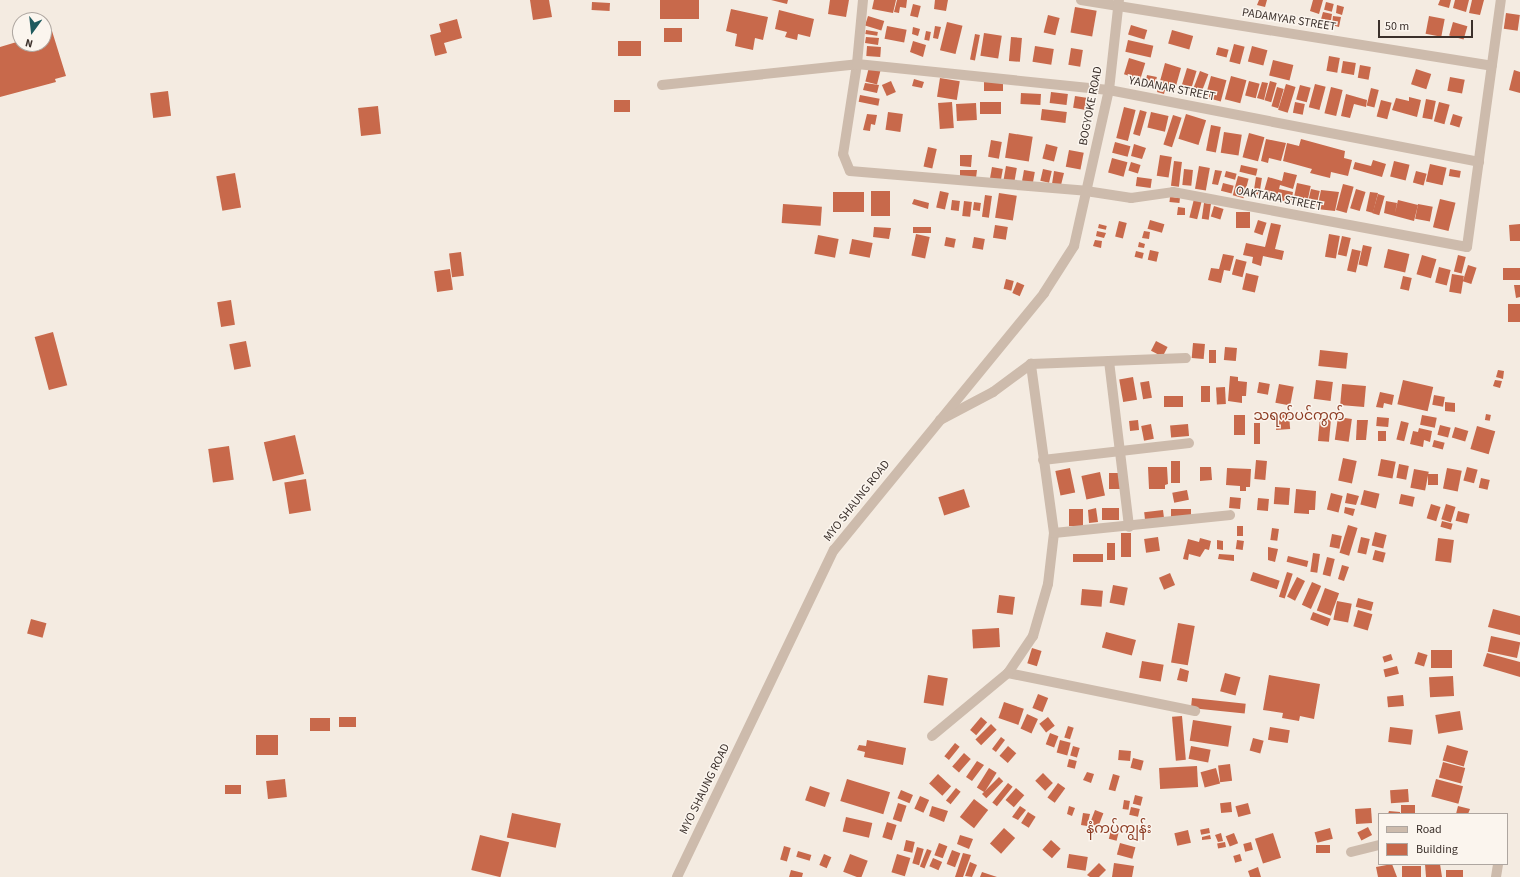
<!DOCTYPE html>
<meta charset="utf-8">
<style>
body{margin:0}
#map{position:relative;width:1520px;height:877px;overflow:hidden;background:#f4ebe1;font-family:"Source Sans 3","Noto Sans Myanmar",sans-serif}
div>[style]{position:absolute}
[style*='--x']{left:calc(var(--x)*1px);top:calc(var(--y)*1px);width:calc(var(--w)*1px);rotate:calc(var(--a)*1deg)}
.building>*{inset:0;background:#c8694b;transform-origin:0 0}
.minor>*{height:10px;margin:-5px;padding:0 5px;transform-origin:5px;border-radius:5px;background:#cdbbac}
.tertiary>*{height:10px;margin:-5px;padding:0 5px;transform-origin:5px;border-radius:5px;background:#cdbbac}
span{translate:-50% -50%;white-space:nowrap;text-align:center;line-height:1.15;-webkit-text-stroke:3px #fbf5ee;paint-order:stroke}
.street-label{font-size:12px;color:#3b302b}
.quarter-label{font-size:14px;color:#8c3b22}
.legend{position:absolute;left:1378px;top:813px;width:130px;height:52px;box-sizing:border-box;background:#fbf5ee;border:1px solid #aea6a0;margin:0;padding:5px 7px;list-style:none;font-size:12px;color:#3b302b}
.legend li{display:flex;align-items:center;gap:8px;height:20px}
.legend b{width:20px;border:1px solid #aea6a0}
.north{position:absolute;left:12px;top:12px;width:40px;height:40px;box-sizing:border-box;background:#fbf5ee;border:1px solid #aea6a0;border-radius:50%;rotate:195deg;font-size:11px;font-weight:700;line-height:16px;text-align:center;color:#3b302b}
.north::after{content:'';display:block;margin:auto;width:14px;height:18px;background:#1f5a5e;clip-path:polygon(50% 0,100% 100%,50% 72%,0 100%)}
.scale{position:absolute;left:1378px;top:20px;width:95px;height:18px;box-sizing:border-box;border:2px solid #3b302b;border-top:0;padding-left:5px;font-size:12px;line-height:14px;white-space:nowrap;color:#3b302b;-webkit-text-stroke:3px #fbf5ee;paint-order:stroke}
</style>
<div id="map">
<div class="building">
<div style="clip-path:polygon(530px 0,549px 0,552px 17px,533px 20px)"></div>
<div style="left:660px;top:0;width:39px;height:19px"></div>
<div style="clip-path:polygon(771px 0,788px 0,787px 4px)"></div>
<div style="clip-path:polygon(830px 0,849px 0,846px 17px,828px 14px)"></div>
<div style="clip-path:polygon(874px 0,896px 0,893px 13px,872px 9px)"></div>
<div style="clip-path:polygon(897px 0,907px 0,906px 8px,900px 7px,899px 13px,894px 12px)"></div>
<div style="clip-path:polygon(935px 0,948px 0,946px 11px,934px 9px)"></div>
<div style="clip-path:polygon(1259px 0,1267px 0,1265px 7px,1257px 5px)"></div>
<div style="clip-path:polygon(1313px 0,1323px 0,1319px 14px,1310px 11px)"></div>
<div style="clip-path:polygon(1440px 0,1451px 0,1449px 8px,1438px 5px)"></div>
<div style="clip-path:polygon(1455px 0,1469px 0,1466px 12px,1453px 8px)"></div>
<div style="clip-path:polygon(1472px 0,1484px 0,1480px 15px,1469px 13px)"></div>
<div style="left:592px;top:2px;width:18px;height:8px;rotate:3deg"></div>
<div style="left:1326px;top:2px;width:8px;height:8px;rotate:14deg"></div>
<div style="left:913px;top:4px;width:8px;height:12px;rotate:14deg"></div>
<div style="clip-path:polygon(1337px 5px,1344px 7px,1342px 15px,1336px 13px)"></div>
<div style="left:1075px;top:7px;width:22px;height:26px;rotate:10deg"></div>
<div style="clip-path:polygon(731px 9px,768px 17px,763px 40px,755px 38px,753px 50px,735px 46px,737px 34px,726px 31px)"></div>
<div style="clip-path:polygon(779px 10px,814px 19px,810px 37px,798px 34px,797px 40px,785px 37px,787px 32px,775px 29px)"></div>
<div style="clip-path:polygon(1323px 12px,1332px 14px,1330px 26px,1320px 23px)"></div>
<div style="left:1506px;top:13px;width:14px;height:16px;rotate:8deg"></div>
<div style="left:1048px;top:15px;width:12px;height:18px;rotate:14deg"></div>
<div style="left:868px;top:16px;width:17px;height:10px;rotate:17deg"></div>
<div style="clip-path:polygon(1333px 16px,1341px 17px,1339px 27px,1332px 25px)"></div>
<div style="left:1429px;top:16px;width:16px;height:18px;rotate:11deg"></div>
<div style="clip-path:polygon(457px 19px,462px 38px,444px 43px,447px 53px,435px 56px,430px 35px,441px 32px,439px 24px)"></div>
<div style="left:947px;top:22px;width:16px;height:29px;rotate:14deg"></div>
<div style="left:1453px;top:22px;width:15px;height:14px;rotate:16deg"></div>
<div style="left:1131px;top:25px;width:17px;height:10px;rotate:17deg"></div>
<div style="left:887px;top:26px;width:20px;height:13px;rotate:11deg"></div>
<div style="clip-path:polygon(935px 26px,941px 27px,938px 39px,933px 38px)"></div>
<div style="clip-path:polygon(913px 27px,920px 29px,918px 36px,912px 34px)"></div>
<div style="left:664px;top:28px;width:18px;height:14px"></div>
<div style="left:866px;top:30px;width:12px;height:4px;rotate:9deg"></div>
<div style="left:1172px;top:30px;width:22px;height:14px;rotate:16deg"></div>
<div style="clip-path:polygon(52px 31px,66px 76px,55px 79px,56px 82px,0 97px,0 47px,20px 41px,20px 44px,44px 44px,44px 33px)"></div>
<div style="left:926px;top:31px;width:5px;height:9px;rotate:11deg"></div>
<div style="left:984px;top:33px;width:18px;height:23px;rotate:9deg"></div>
<div style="left:975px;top:34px;width:5px;height:26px;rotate:11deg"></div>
<div style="clip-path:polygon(866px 37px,879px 38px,878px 45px,865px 43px)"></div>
<div style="left:1011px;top:37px;width:11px;height:24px;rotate:5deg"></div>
<div style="left:1128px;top:40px;width:26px;height:12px;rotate:13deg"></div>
<div style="left:618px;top:41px;width:23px;height:15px"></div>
<div style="clip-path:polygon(913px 41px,926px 45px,923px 57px,910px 52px)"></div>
<div style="left:1234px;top:44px;width:11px;height:18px;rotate:15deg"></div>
<div style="left:867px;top:46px;width:14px;height:10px;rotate:4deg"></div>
<div style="left:1035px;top:46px;width:19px;height:16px;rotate:9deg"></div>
<div style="left:1252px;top:46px;width:16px;height:16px;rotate:15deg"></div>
<div style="left:1218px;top:47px;width:11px;height:8px;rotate:15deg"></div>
<div style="left:1071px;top:48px;width:12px;height:17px;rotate:9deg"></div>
<div style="left:1329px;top:56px;width:11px;height:15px;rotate:10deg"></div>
<div style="left:1129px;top:58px;width:17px;height:17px;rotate:17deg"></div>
<div style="left:1273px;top:60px;width:21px;height:16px;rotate:14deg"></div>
<div style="left:1343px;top:61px;width:13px;height:12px;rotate:9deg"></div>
<div style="clip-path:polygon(1165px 63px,1181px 68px,1174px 93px,1165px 90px,1164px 94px,1157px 92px)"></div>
<div style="left:1360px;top:65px;width:11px;height:13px;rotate:10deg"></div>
<div style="left:869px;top:67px;width:12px;height:15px;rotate:14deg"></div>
<div style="left:1187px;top:68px;width:10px;height:18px;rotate:17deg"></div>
<div style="left:1416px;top:69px;width:16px;height:16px;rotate:18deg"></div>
<div style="clip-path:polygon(1514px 70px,1520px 72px,1520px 93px,1509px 90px)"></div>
<div style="left:1200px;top:71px;width:9px;height:24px;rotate:21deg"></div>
<div style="left:1147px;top:75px;width:10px;height:9px;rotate:11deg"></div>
<div style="left:1211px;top:76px;width:16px;height:22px;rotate:15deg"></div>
<div style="left:1231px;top:76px;width:16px;height:24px;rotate:15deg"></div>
<div style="left:1450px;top:77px;width:15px;height:14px;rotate:11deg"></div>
<div style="left:940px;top:78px;width:20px;height:19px;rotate:9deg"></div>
<div style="clip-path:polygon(914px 79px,924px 82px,922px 88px,912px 86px)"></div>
<div style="left:984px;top:80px;width:19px;height:11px"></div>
<div style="left:891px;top:81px;width:12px;height:10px;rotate:66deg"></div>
<div style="left:1249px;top:81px;width:11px;height:15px;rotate:15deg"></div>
<div style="left:1270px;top:81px;width:7px;height:20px;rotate:16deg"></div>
<div style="clip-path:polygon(1262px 82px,1268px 83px,1264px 100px,1257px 98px)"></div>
<div style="clip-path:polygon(865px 83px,879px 85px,877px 93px,863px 90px)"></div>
<div style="left:1286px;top:84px;width:10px;height:27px;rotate:17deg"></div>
<div style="left:1315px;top:84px;width:11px;height:24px;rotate:15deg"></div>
<div style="left:1300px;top:85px;width:11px;height:15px;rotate:15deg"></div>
<div style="left:1277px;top:87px;width:7px;height:20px;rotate:16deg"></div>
<div style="left:1331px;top:87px;width:12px;height:27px;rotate:14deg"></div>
<div style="left:1371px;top:88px;width:8px;height:18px;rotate:14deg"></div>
<div style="left:168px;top:91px;width:25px;height:18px;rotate:83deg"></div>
<div style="left:1051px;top:92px;width:17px;height:11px;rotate:7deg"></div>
<div style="left:1021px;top:93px;width:20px;height:11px;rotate:3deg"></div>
<div style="clip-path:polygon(1346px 94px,1367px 100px,1366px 107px,1354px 104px,1350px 118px,1341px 116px)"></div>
<div style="left:860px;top:95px;width:20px;height:7px;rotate:11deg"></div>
<div style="left:1075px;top:96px;width:13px;height:12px;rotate:9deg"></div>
<div style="clip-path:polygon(1409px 97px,1421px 100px,1417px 117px,1392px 110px,1396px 98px,1409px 101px)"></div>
<div style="left:1426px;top:99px;width:10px;height:19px;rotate:11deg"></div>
<div style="left:614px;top:100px;width:16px;height:12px"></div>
<div style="left:1381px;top:100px;width:11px;height:17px;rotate:15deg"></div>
<div style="left:952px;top:102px;width:26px;height:14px;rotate:86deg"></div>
<div style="left:1001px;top:102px;width:12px;height:21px;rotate:90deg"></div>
<div style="left:1295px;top:102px;width:10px;height:11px;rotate:11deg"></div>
<div style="left:1439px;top:102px;width:11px;height:20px;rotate:15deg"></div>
<div style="left:976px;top:103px;width:17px;height:20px;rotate:87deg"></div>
<div style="left:378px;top:106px;width:28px;height:20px;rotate:84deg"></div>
<div style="left:1124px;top:107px;width:12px;height:32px;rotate:14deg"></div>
<div style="left:1042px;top:109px;width:25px;height:11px;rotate:7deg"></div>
<div style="left:1140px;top:110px;width:7px;height:25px;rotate:16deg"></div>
<div style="left:888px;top:112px;width:15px;height:18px;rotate:8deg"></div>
<div style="left:1151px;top:112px;width:18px;height:16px;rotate:13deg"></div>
<div style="clip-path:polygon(867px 114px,877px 115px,875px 125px,871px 124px,870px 131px,863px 130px)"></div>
<div style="left:1186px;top:114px;width:21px;height:26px;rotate:17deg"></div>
<div style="left:1453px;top:114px;width:10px;height:11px;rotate:17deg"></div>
<div style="left:1173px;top:115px;width:9px;height:31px;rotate:18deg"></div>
<div style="left:1211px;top:125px;width:10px;height:26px;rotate:11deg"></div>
<div style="left:1224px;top:132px;width:18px;height:21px;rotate:9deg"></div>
<div style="left:1009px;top:133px;width:24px;height:25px;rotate:9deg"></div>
<div style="left:1249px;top:133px;width:16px;height:25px;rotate:15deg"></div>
<div style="clip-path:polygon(1266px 139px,1286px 143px,1281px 161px,1269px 158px,1268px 163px,1261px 161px)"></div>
<div style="clip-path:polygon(1301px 139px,1345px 151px,1344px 158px,1352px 160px,1348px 176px,1331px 172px,1330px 178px,1310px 173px,1312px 169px,1283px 161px,1287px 143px,1299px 146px)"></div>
<div style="left:991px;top:140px;width:11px;height:17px;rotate:10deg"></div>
<div style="left:1115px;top:142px;width:16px;height:11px;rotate:15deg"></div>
<div style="left:1046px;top:144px;width:12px;height:15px;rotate:14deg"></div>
<div style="clip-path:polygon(1134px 144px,1146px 148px,1142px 159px,1131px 156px)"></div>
<div style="left:928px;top:147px;width:9px;height:20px;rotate:13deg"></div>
<div style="left:1069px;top:150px;width:15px;height:17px;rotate:11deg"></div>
<div style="clip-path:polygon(960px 155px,972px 155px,971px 167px,960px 166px)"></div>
<div style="left:1160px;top:155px;width:12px;height:21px;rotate:9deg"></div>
<div style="left:1112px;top:158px;width:16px;height:15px;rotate:15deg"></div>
<div style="clip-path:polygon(1373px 160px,1386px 164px,1382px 177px,1353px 169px,1355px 162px,1371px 166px)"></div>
<div style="left:1174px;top:161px;width:8px;height:25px;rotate:7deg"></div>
<div style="left:1394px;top:161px;width:16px;height:16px;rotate:14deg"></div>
<div style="left:1131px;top:162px;width:10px;height:9px;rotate:17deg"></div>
<div style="left:1430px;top:164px;width:17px;height:18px;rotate:13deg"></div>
<div style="left:1241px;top:165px;width:17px;height:7px;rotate:13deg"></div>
<div style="left:1006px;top:166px;width:11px;height:14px;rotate:10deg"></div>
<div style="left:1199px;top:166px;width:11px;height:23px;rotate:10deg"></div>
<div style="left:992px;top:167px;width:11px;height:13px;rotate:10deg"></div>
<div style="left:1043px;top:169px;width:9px;height:12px;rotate:13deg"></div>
<div style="left:1184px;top:169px;width:9px;height:16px;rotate:6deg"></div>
<div style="left:1450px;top:169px;width:11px;height:7px;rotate:10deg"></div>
<div style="clip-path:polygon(960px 170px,977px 170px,976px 178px,960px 177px)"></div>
<div style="left:1024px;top:170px;width:11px;height:11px;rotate:10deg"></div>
<div style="clip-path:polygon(1215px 170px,1222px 171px,1218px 185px,1212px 184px)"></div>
<div style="clip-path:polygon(1054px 171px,1064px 173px,1061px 185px,1052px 184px)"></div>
<div style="left:1226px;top:171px;width:11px;height:6px;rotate:15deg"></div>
<div style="left:1416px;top:171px;width:11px;height:12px;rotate:15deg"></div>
<div style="clip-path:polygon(1284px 172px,1297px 175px,1293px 189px,1280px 185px,1279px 189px,1293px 192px,1291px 203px,1277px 200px,1278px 194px,1276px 202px,1262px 198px,1268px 177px,1282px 181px)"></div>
<div style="left:235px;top:173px;width:35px;height:19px;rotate:80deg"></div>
<div style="left:1238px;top:176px;width:11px;height:20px;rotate:15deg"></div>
<div style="left:1137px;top:177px;width:15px;height:9px;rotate:8deg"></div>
<div style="left:1256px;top:177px;width:6px;height:17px;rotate:9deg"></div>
<div style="left:1223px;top:183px;width:11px;height:8px;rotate:15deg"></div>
<div style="left:1297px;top:183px;width:14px;height:16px;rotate:12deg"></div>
<div style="left:1343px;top:184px;width:11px;height:27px;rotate:15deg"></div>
<div style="left:1311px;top:189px;width:9px;height:19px;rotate:13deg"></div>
<div style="left:1356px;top:189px;width:10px;height:20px;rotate:17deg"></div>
<div style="clip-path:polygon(1321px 190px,1339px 192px,1335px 211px,1317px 209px)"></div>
<div style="left:871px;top:191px;width:19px;height:25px"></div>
<div style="left:940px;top:191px;width:9px;height:17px;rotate:13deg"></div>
<div style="left:833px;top:192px;width:31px;height:20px"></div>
<div style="clip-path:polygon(1370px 192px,1378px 193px,1373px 213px,1366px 211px)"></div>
<div style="left:999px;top:193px;width:18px;height:25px;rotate:9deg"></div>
<div style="left:1378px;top:194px;width:7px;height:20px;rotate:16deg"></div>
<div style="left:985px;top:195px;width:7px;height:22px;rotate:8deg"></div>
<div style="left:1170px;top:197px;width:10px;height:5px;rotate:6deg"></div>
<div style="clip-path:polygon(914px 199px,929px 203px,928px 209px,912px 204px)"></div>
<div style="left:1194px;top:199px;width:8px;height:19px;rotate:14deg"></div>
<div style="left:1440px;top:199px;width:16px;height:29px;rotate:14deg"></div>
<div style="left:952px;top:200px;width:8px;height:10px;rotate:7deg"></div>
<div style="clip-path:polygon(1398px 200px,1418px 205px,1414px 221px,1384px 213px,1386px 201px,1397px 203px,1395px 213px)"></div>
<div style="left:964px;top:201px;width:8px;height:15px;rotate:7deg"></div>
<div style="left:974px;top:202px;width:7px;height:8px;rotate:8deg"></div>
<div style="left:1204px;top:203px;width:7px;height:16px;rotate:8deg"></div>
<div style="left:783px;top:204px;width:39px;height:19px;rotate:4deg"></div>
<div style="left:1418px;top:204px;width:15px;height:15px;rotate:11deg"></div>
<div style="left:1214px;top:206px;width:10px;height:11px;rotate:17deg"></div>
<div style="clip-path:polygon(1178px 207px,1185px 208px,1185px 215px,1177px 215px)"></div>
<div style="left:1236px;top:212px;width:14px;height:16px"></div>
<div style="left:1150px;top:220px;width:15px;height:9px;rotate:16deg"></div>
<div style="left:1258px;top:220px;width:9px;height:13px;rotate:18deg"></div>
<div style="left:1119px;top:221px;width:8px;height:16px;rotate:14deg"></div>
<div style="clip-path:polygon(1271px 223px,1281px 225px,1275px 249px,1284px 251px,1282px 260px,1263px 256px,1261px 266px,1252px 263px,1253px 257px,1243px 255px,1246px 243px,1265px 247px)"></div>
<div style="left:1099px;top:224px;width:8px;height:4px;rotate:14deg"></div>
<div style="clip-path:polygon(1520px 224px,1520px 241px,1510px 241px,1509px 225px)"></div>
<div style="left:995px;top:225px;width:13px;height:13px;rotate:9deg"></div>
<div style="clip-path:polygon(874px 227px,891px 228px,889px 239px,873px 237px)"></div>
<div style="left:913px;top:227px;width:18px;height:6px"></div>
<div style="clip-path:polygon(1097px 231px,1106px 233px,1104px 238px,1096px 236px)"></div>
<div style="clip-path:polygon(1144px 231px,1150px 232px,1149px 239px,1142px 238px)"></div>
<div style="left:916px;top:234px;width:14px;height:22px;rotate:12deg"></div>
<div style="left:1329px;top:234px;width:11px;height:23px;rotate:10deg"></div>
<div style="left:818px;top:235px;width:21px;height:19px;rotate:11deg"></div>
<div style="left:1342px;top:236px;width:9px;height:19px;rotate:13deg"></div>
<div style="left:946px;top:237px;width:10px;height:9px;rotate:11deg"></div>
<div style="left:974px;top:237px;width:11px;height:11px;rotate:10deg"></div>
<div style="left:852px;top:239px;width:21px;height:15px;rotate:11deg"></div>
<div style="clip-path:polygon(1095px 240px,1102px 241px,1101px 248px,1093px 246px)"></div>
<div style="clip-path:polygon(1139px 242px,1145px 244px,1144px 248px,1138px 247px)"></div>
<div style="left:1363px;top:245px;width:9px;height:20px;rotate:13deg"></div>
<div style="left:1352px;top:249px;width:9px;height:22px;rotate:13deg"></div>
<div style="left:1388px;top:249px;width:22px;height:19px;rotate:13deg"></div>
<div style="left:1150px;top:250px;width:9px;height:10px;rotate:13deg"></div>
<div style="left:1136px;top:251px;width:8px;height:6px;rotate:14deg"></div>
<div style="left:461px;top:252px;width:24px;height:12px;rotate:83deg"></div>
<div style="clip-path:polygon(1223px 254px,1234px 256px,1230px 271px,1224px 270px,1221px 283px,1208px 280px,1211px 268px,1219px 269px)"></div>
<div style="left:1422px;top:255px;width:15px;height:20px;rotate:16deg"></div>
<div style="left:1458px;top:255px;width:8px;height:17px;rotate:14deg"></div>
<div style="left:1236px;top:259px;width:11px;height:16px;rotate:15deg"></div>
<div style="left:1468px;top:265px;width:9px;height:17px;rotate:18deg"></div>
<div style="left:1439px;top:267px;width:12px;height:16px;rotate:14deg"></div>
<div style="left:1520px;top:268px;width:12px;height:17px;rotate:90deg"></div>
<div style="left:450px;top:269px;width:21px;height:16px;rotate:82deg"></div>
<div style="left:1246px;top:273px;width:13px;height:17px;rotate:13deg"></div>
<div style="left:1452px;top:274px;width:12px;height:18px;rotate:9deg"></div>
<div style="left:1403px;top:276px;width:9px;height:13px;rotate:13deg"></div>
<div style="left:1006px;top:279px;width:8px;height:10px;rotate:14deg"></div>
<div style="left:1017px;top:282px;width:8px;height:12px;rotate:23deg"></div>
<div style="clip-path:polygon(1514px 285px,1520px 285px,1520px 297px,1516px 298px)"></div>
<div style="left:231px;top:300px;width:25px;height:14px;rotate:81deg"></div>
<div style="left:1508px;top:304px;width:12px;height:18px"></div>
<div style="left:53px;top:332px;width:55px;height:19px;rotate:75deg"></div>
<div style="left:246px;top:341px;width:26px;height:17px;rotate:79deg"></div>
<div style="left:1156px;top:341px;width:13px;height:11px;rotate:27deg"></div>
<div style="left:1193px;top:343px;width:12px;height:15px;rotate:5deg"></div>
<div style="left:1225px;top:347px;width:12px;height:13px;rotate:5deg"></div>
<div style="left:1209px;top:350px;width:7px;height:13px"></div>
<div style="left:1320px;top:350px;width:28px;height:16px;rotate:6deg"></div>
<div style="clip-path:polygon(1498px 370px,1504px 371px,1503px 379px,1496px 377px)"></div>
<div style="clip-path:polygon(1230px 376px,1238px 377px,1238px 381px,1247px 382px,1246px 396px,1242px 396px,1242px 403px,1228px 401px)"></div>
<div style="left:1133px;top:377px;width:23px;height:14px;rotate:80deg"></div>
<div style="left:1316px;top:380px;width:17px;height:19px;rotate:7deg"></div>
<div style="left:1403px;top:380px;width:31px;height:25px;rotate:13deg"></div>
<div style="clip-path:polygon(1495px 380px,1502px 381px,1500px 388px,1493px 386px)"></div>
<div style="left:1149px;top:381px;width:17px;height:9px;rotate:80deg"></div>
<div style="left:1259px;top:382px;width:11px;height:11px;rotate:10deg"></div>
<div style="left:1279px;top:384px;width:15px;height:19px;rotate:11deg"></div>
<div style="left:1342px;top:384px;width:24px;height:21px;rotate:5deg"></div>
<div style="left:1201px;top:386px;width:9px;height:16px"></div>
<div style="left:1225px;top:387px;width:17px;height:9px;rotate:87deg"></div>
<div style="clip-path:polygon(1380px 392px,1394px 395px,1392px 405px,1384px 403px,1383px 408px,1376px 407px)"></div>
<div style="left:1434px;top:395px;width:11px;height:10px;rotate:10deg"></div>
<div style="left:1183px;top:396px;width:11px;height:19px;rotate:90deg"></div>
<div style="clip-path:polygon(1445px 402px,1455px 403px,1455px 412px,1445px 411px)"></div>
<div style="left:1289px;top:413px;width:16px;height:14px;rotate:86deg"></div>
<div style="left:1486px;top:414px;width:5px;height:6px;rotate:11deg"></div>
<div style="left:1234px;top:415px;width:11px;height:20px"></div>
<div style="left:1422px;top:415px;width:15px;height:10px;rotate:11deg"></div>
<div style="left:1338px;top:417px;width:14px;height:23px;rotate:8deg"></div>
<div style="left:1377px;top:417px;width:12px;height:9px;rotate:5deg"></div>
<div style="left:1320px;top:418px;width:11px;height:23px;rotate:5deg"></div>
<div style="left:1138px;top:420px;width:10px;height:9px;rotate:84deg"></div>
<div style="clip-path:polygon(1357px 420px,1368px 420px,1366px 440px,1356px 440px)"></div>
<div style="left:1401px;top:421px;width:8px;height:19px;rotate:14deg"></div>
<div style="left:1254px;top:423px;width:6px;height:21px"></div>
<div style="left:1151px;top:424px;width:15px;height:10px;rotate:79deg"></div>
<div style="left:1188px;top:424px;width:12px;height:18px;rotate:85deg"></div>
<div style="left:1440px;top:425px;width:11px;height:10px;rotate:15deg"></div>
<div style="left:1477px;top:426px;width:19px;height:24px;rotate:16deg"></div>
<div style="left:1455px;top:427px;width:14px;height:11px;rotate:17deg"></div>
<div style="clip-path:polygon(1419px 428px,1432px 431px,1430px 442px,1424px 440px,1423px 447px,1410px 444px,1413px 431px,1418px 432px)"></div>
<div style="left:1378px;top:431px;width:8px;height:10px"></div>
<div style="left:295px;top:435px;width:40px;height:32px;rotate:77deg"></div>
<div style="left:1434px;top:440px;width:11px;height:7px;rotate:15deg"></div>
<div style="left:229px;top:446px;width:34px;height:21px;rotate:82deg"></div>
<div style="left:1343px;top:458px;width:14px;height:23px;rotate:12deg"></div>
<div style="left:1381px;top:459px;width:15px;height:17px;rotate:11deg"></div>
<div style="left:1256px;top:460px;width:11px;height:19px;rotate:5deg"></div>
<div style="left:1171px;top:461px;width:9px;height:22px"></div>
<div style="left:1399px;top:464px;width:10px;height:14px;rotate:11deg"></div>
<div style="clip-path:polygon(1148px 467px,1167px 467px,1168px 484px,1165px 485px,1165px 489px,1149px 489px)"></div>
<div style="clip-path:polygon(1200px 467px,1211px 467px,1212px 480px,1200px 481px)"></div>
<div style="left:1467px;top:467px;width:11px;height:14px;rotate:15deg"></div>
<div style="left:1070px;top:468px;width:25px;height:15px;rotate:78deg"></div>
<div style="clip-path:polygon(1227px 468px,1251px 469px,1250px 487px,1246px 487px,1246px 491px,1240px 491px,1240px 486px,1226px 485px)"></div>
<div style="left:1447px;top:468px;width:15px;height:21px;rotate:11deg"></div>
<div style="left:1414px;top:469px;width:15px;height:19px;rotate:11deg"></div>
<div style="left:1100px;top:472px;width:24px;height:19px;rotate:78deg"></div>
<div style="left:1109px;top:473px;width:12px;height:16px"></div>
<div style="left:1428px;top:474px;width:10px;height:11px"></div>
<div style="left:1481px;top:478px;width:9px;height:10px;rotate:13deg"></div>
<div style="left:306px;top:479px;width:32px;height:22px;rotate:81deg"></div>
<div style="left:1275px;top:487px;width:15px;height:17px;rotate:4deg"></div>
<div style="left:964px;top:489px;width:19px;height:27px;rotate:72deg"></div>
<div style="clip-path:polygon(1296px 489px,1316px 491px,1315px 510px,1309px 510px,1309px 514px,1294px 513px)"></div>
<div style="left:1187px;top:490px;width:10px;height:15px;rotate:79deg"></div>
<div style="left:1364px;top:490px;width:16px;height:15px;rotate:14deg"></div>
<div style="left:1331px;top:493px;width:12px;height:17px;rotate:14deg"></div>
<div style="clip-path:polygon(1347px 493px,1359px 496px,1356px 505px,1345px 503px)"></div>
<div style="left:1401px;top:494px;width:14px;height:10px;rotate:12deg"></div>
<div style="left:1230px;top:497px;width:11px;height:11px;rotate:5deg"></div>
<div style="left:1258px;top:498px;width:11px;height:12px;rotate:5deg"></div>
<div style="left:1431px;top:504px;width:10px;height:15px;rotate:17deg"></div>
<div style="left:1446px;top:504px;width:10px;height:16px;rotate:17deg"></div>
<div style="clip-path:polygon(1345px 507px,1355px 509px,1353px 516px,1344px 513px)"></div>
<div style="clip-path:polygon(1096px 508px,1098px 522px,1089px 523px,1088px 510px)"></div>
<div style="left:1119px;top:508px;width:12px;height:17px;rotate:90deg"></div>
<div style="left:1083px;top:509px;width:17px;height:14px;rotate:90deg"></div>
<div style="left:1191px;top:509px;width:9px;height:20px;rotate:90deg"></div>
<div style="left:1163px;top:510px;width:8px;height:19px;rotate:83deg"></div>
<div style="left:1458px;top:511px;width:12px;height:10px;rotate:14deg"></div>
<div style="left:1442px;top:521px;width:11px;height:6px;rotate:15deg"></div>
<div style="left:1348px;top:525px;width:10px;height:29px;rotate:17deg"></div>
<div style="left:1237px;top:526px;width:6px;height:10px"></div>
<div style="left:1272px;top:528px;width:7px;height:12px;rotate:8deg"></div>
<div style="left:1375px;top:532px;width:12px;height:14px;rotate:14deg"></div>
<div style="left:1121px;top:533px;width:10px;height:24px"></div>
<div style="left:1332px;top:534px;width:10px;height:13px;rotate:11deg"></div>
<div style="left:1158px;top:537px;width:14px;height:14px;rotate:82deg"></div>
<div style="left:1361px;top:537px;width:9px;height:16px;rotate:13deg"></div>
<div style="clip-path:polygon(1200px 538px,1211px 541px,1209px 550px,1205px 549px,1200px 557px,1189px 554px,1188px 560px,1183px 559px,1188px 539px,1199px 542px)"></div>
<div style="left:1438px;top:538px;width:16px;height:23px;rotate:7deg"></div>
<div style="clip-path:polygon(1217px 540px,1223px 541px,1223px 550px,1217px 549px)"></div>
<div style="left:1237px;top:540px;width:7px;height:9px;rotate:8deg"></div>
<div style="left:1107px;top:543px;width:8px;height:17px"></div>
<div style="clip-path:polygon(1268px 547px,1278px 549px,1275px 562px,1268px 560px)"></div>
<div style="left:1375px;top:550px;width:11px;height:10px;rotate:15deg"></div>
<div style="left:1313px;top:553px;width:7px;height:19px;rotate:8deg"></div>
<div style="left:1103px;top:554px;width:8px;height:30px;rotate:90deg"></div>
<div style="clip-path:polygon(1219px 554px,1234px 555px,1234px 561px,1218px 559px)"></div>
<div style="left:1288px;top:556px;width:21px;height:6px;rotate:14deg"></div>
<div style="left:1327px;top:557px;width:8px;height:18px;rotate:14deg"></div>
<div style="clip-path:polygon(1342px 565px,1349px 567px,1344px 581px,1338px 579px)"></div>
<div style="left:1253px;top:572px;width:28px;height:9px;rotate:18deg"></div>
<div style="left:1287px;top:572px;width:6px;height:26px;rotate:18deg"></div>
<div style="left:1170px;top:573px;width:13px;height:12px;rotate:67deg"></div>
<div style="left:1297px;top:577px;width:9px;height:22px;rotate:27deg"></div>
<div style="left:1312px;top:582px;width:10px;height:25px;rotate:24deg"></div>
<div style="left:1113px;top:585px;width:15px;height:18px;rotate:11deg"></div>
<div style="left:1325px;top:588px;width:15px;height:24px;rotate:20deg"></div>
<div style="left:1082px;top:589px;width:21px;height:16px;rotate:5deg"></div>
<div style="left:999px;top:595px;width:16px;height:18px;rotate:7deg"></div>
<div style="left:1358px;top:598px;width:16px;height:9px;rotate:15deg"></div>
<div style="left:1337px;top:601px;width:15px;height:19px;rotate:11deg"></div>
<div style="clip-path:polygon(1493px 609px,1520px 616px,1520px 635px,1488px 627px)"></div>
<div style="left:1358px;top:610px;width:15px;height:17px;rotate:16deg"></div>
<div style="left:1313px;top:612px;width:19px;height:8px;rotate:21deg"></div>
<div style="left:31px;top:619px;width:16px;height:15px;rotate:15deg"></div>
<div style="left:1178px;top:623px;width:17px;height:40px;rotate:10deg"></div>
<div style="left:999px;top:628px;width:19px;height:27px;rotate:87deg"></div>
<div style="left:1106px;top:632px;width:31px;height:16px;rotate:15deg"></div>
<div style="left:1491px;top:636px;width:30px;height:16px;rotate:12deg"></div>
<div style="left:1032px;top:648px;width:10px;height:16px;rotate:17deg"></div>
<div style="left:1431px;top:650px;width:21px;height:18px"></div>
<div style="left:1418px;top:652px;width:10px;height:12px;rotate:17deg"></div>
<div style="clip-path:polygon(1487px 653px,1520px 662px,1520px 677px,1483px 666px)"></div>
<div style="left:1391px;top:654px;width:6px;height:9px;rotate:72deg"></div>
<div style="left:1142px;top:661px;width:22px;height:17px;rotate:10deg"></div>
<div style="left:1397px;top:666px;width:8px;height:14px;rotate:76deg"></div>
<div style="clip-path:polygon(1180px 668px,1189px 671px,1187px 682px,1177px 680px)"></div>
<div style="left:1225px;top:673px;width:16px;height:19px;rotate:15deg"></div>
<div style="left:928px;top:675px;width:20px;height:28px;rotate:9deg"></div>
<div style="clip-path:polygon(1269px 675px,1320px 684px,1314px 719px,1300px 716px,1299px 721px,1282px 718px,1283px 713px,1263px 710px)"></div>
<div style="left:1453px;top:676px;width:20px;height:24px;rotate:87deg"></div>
<div style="left:1038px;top:694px;width:11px;height:15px;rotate:22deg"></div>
<div style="left:1403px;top:695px;width:11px;height:16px;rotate:85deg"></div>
<div style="left:1192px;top:698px;width:54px;height:10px;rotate:6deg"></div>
<div style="left:1004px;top:702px;width:21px;height:17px;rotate:19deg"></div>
<div style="left:1460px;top:711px;width:19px;height:25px;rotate:81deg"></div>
<div style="left:1027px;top:714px;width:12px;height:16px;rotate:24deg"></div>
<div style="left:1182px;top:716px;width:44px;height:10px;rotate:85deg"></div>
<div style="left:339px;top:717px;width:17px;height:10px"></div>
<div style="left:981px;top:717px;width:8px;height:17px;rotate:40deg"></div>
<div style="left:1048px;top:717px;width:11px;height:11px;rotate:52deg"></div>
<div style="left:310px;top:718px;width:20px;height:13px"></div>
<div style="left:1193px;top:720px;width:39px;height:21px;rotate:9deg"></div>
<div style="left:991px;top:724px;width:8px;height:22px;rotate:45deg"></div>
<div style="left:1068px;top:726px;width:6px;height:12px;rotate:18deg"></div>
<div style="left:1270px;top:727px;width:20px;height:13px;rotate:9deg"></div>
<div style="left:1390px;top:727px;width:23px;height:15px;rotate:7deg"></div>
<div style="left:1050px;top:733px;width:9px;height:12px;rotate:21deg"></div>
<div style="left:278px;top:735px;width:20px;height:22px;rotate:90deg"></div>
<div style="left:1001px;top:737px;width:5px;height:15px;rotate:37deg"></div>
<div style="left:1253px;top:738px;width:11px;height:13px;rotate:15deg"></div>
<div style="clip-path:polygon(867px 740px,906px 748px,903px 765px,864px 757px,865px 752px,857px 750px,859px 745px,866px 746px)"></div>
<div style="left:1060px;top:740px;width:11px;height:13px;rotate:15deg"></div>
<div style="left:955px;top:743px;width:6px;height:17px;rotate:39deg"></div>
<div style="left:1447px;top:745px;width:22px;height:16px;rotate:16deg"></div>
<div style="left:1008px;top:746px;width:11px;height:13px;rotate:41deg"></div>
<div style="left:1073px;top:746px;width:7px;height:10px;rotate:16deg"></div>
<div style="left:1191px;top:746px;width:20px;height:13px;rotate:11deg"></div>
<div style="left:1119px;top:750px;width:12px;height:10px;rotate:5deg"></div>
<div style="left:964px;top:753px;width:9px;height:18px;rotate:41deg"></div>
<div style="left:1133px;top:758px;width:11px;height:10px;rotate:15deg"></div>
<div style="left:1069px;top:759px;width:8px;height:8px;rotate:14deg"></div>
<div style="clip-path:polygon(977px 761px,984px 765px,972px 781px,966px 777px)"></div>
<div style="left:1443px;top:762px;width:23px;height:16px;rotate:15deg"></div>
<div style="left:1230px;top:764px;width:17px;height:12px;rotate:83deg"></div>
<div style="left:1197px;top:766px;width:21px;height:38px;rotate:87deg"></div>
<div style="left:989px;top:768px;width:9px;height:23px;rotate:32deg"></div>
<div style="left:1216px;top:768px;width:16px;height:16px;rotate:75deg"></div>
<div style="clip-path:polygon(1087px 772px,1094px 774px,1091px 783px,1083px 780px)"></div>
<div style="left:1043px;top:773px;width:14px;height:11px;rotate:45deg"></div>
<div style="left:938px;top:774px;width:18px;height:13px;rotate:43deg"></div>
<div style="left:1113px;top:774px;width:7px;height:16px;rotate:16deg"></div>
<div style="left:999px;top:777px;width:6px;height:24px;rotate:45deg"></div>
<div style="left:285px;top:779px;width:18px;height:19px;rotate:84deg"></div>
<div style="left:847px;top:779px;width:45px;height:23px;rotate:17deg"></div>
<div style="left:1436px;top:779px;width:28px;height:18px;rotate:15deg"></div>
<div style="left:1008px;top:783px;width:6px;height:25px;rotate:39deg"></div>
<div style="left:1058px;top:783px;width:9px;height:18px;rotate:36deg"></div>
<div style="left:241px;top:785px;width:9px;height:16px;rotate:90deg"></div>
<div style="left:810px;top:786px;width:21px;height:15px;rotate:19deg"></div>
<div style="left:956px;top:788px;width:6px;height:16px;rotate:39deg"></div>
<div style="left:1016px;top:788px;width:11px;height:16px;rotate:41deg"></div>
<div style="left:1408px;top:789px;width:13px;height:18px;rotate:86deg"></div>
<div style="left:901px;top:790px;width:13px;height:9px;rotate:23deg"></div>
<div style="left:1135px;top:795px;width:8px;height:9px;rotate:14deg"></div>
<div style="left:920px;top:796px;width:10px;height:14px;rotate:24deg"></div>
<div style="left:974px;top:799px;width:18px;height:23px;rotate:38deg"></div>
<div style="left:1124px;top:800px;width:6px;height:9px;rotate:9deg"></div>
<div style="left:1231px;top:802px;width:10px;height:11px;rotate:84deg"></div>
<div style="left:898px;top:803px;width:9px;height:17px;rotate:18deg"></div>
<div style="left:1248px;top:803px;width:11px;height:13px;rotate:75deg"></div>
<div style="left:1401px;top:805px;width:14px;height:9px"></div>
<div style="clip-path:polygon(932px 806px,948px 811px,944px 822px,929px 816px)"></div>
<div style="clip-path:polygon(1020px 806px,1026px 810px,1018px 820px,1012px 817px)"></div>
<div style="clip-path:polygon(1069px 806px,1075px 808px,1072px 816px,1067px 814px)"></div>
<div style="clip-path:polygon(1458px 806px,1470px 809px,1468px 814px,1456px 814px)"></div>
<div style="left:1131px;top:807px;width:9px;height:8px;rotate:13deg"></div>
<div style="left:1371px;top:808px;width:15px;height:16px;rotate:86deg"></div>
<div style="left:1095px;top:810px;width:9px;height:22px;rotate:21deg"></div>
<div style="clip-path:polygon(1389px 811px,1400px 812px,1400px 814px,1388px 814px)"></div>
<div style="left:1028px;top:812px;width:9px;height:13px;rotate:32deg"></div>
<div style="left:512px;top:813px;width:50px;height:25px;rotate:12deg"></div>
<div style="clip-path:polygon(1083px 813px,1090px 814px,1087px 826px,1081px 825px)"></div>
<div style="left:846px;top:817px;width:27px;height:15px;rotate:13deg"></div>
<div style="left:887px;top:822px;width:10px;height:16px;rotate:17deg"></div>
<div style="left:1368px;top:827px;width:9px;height:12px;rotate:63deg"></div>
<div style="left:1004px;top:828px;width:15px;height:21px;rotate:42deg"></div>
<div style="left:1209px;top:828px;width:5px;height:9px;rotate:79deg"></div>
<div style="left:1330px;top:828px;width:11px;height:16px;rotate:75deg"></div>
<div style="left:1111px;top:830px;width:8px;height:9px;rotate:14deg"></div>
<div style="left:1188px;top:830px;width:13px;height:14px;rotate:77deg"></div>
<div style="clip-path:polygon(1221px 833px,1223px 841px,1218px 842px,1215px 835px)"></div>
<div style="left:1234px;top:833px;width:11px;height:9px;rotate:68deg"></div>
<div style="left:1273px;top:833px;width:26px;height:19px;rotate:72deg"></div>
<div style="left:480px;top:835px;width:30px;height:36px;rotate:14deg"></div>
<div style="clip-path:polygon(960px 835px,973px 839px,969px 849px,957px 844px)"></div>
<div style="clip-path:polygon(1210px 835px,1211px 839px,1202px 840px,1202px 837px)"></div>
<div style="left:906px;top:840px;width:9px;height:11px;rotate:13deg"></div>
<div style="left:1051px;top:840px;width:13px;height:13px;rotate:42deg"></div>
<div style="left:1225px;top:842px;width:5px;height:8px;rotate:79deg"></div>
<div style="left:1251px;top:842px;width:8px;height:8px;rotate:76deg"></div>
<div style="left:939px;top:843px;width:9px;height:13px;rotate:21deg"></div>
<div style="left:1120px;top:843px;width:16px;height:12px;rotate:15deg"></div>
<div style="left:1330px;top:845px;width:8px;height:14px;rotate:90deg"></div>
<div style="left:784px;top:846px;width:7px;height:14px;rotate:16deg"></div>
<div style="left:917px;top:847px;width:7px;height:17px;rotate:16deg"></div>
<div style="left:927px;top:849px;width:5px;height:19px;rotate:22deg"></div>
<div style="left:952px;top:850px;width:9px;height:15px;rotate:21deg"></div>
<div style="left:798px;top:851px;width:14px;height:6px;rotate:17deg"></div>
<div style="clip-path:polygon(963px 853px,971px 855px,963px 877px,955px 877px)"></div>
<div style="left:824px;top:854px;width:8px;height:12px;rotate:23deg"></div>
<div style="left:850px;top:854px;width:19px;height:19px;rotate:21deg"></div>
<div style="left:897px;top:854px;width:14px;height:19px;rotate:17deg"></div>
<div style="left:1069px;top:854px;width:19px;height:14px;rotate:9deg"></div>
<div style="left:1240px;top:854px;width:7px;height:7px;rotate:74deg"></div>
<div style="left:933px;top:858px;width:10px;height:9px;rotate:24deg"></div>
<div style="clip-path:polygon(970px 862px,977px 865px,972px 877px,965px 876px)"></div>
<div style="clip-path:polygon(1099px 863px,1106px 870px,1099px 877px,1090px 877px,1087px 875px)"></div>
<div style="clip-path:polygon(1114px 863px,1134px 866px,1132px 877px,1112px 877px)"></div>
<div style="clip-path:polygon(1392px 864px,1397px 877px,1378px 877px,1376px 867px)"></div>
<div style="clip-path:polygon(1425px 864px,1440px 864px,1442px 877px,1426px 877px)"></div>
<div style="left:1402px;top:866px;width:19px;height:11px"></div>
<div style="clip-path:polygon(1258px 867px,1261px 877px,1250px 877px,1248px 871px)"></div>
<div style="clip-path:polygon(791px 870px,803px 873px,802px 877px,789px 877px)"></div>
<div style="left:1446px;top:870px;width:17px;height:7px"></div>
<div style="clip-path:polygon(982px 872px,997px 877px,980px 877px)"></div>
</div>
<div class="minor">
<div style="--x:863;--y:0;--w:64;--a:95.4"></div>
<div style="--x:857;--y:64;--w:91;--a:98.8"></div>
<div style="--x:843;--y:154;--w:18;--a:68"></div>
<div style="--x:850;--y:171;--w:237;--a:4.8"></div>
<div style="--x:1086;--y:191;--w:46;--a:8.8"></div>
<div style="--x:1131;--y:198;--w:42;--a:-8.1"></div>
<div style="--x:1173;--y:192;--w:299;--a:10.6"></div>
<div style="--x:1467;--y:247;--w:249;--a:-82.2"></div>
<div style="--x:1081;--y:0;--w:416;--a:9.1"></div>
<div style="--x:662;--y:85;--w:196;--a:-6.1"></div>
<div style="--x:857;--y:64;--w:253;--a:5.9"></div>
<div style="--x:1109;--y:90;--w:377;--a:11"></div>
<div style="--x:1109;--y:361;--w:167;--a:83.1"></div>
<div style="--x:940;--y:420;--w:60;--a:-27.8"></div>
<div style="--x:993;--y:392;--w:47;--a:-36.4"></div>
<div style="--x:1031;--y:364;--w:155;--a:-2.2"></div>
<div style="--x:1043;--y:460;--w:147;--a:-6.6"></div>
<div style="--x:1054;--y:533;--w:177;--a:-5.8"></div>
<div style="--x:1008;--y:673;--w:191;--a:11.5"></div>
<div style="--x:932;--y:736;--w:99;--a:-39.7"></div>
<div style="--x:1008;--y:673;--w:45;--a:-56"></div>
<div style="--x:1033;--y:636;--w:54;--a:-73.9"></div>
<div style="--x:1048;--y:584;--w:51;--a:-83.3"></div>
<div style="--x:1054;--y:533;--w:171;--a:-97.8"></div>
<div style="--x:1351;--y:852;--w:29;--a:-14"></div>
<div style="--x:1496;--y:877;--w:13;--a:-81"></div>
</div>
<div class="tertiary">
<div style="--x:677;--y:877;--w:363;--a:-64.4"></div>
<div style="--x:834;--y:550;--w:332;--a:-50.7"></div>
<div style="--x:1044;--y:293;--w:56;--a:-57.4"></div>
<div style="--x:1074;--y:246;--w:160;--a:-77.4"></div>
<div style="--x:1109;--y:90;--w:91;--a:-83.7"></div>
</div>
<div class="street-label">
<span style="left:1289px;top:20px;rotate:9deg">PADAMYAR STREET</span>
<span style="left:1172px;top:89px;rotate:11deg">YADANAR STREET</span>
<span style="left:1091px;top:106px;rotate:-79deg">BOGYOKE ROAD</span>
<span style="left:1279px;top:199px;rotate:11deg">OAKTARA STREET</span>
<span style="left:857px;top:501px;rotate:-52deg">MYO SHAUNG ROAD</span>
<span style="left:705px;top:789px;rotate:-64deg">MYO SHAUNG ROAD</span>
</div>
<div class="quarter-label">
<span style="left:1299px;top:416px">သရက်ပင်ကွက်</span>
<span style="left:1119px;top:829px">နံကပ်ကျွန်း</span>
</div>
<ul class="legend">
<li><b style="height:5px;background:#cdbbac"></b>Road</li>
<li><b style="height:11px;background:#c8694b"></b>Building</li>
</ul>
<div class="north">N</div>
<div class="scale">50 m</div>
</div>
